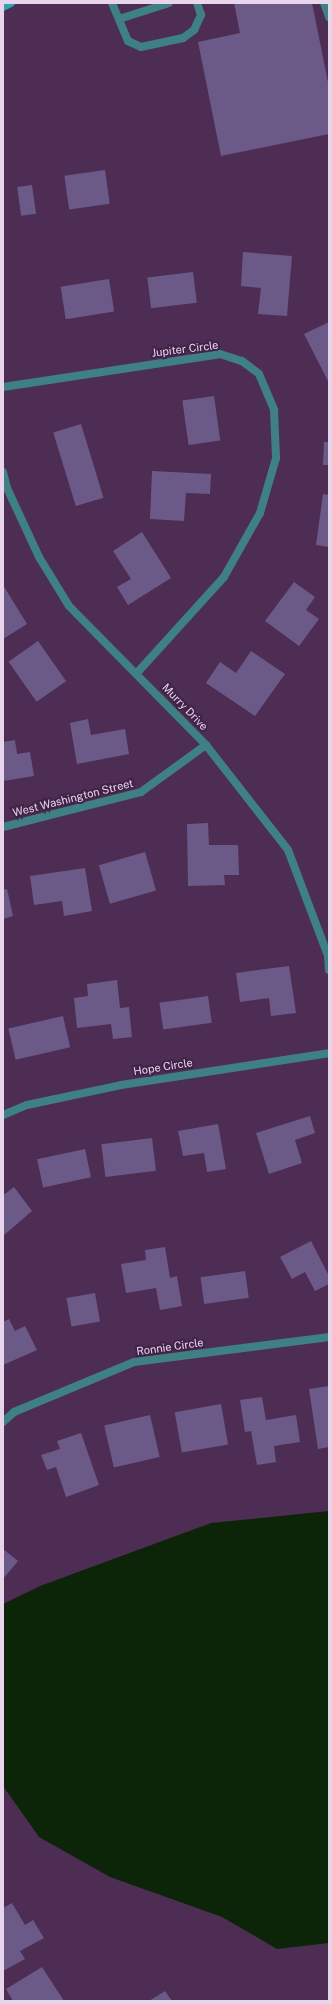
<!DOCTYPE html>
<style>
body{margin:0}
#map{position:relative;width:332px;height:2004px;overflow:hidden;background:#4d2d53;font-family:"Public Sans",sans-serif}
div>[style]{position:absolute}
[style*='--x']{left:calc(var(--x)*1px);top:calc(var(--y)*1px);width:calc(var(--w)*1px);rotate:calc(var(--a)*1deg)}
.water>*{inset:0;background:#0c2508}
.building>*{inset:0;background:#6b5a88;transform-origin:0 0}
.service>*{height:8px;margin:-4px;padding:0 4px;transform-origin:4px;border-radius:4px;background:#3e8084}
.minor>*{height:8px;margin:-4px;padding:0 4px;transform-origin:4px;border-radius:4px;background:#3e8084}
.secondary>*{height:8px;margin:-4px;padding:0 4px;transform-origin:4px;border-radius:4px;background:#2da5ac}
span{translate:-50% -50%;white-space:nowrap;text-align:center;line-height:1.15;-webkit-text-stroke:4px #422348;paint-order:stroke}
.street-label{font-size:11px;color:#e8d5ec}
.frame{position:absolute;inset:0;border:4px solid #e8d5ec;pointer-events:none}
</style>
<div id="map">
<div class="water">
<div style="clip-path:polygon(329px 1511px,329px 1943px,277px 1949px,222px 1917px,110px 1877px,39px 1837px,3px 1786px,3px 1604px,40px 1586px,211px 1523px)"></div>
</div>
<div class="building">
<div style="clip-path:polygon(234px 3px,312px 3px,329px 87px,329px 134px,221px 156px,198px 42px,240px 33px)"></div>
<div style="left:105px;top:170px;width:34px;height:41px;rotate:82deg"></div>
<div style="left:32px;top:185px;width:29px;height:15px;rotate:82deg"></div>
<div style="clip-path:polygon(243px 252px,292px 256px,287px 316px,258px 314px,261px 288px,241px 286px)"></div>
<div style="left:193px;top:272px;width:31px;height:46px;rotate:83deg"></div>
<div style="left:109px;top:279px;width:33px;height:49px;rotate:81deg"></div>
<div style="clip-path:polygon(329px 322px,329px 380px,328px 381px,304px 334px)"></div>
<div style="left:214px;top:396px;width:45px;height:32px;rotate:82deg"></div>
<div style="left:81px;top:424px;width:77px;height:29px;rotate:73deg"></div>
<div style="clip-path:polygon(324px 442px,329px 442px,329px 465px,323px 465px)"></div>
<div style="clip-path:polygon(152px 471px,211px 474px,210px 494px,186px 493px,184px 521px,150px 519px)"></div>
<div style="clip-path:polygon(323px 494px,329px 495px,329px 547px,316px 545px)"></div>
<div style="clip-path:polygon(142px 532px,171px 578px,128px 605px,117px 587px,131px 579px,113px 551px)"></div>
<div style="clip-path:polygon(294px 582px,315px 597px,306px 610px,319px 619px,299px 646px,265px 621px)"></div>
<div style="clip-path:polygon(3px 585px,27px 624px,3px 639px)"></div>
<div style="left:38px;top:641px;width:49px;height:36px;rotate:55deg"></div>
<div style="clip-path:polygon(251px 651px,285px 674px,255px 716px,206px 683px,220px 662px,236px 673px)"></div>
<div style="clip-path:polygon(88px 719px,91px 735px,125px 729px,129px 754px,77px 764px,70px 723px)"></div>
<div style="clip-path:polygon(15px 740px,17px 754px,30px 752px,34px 776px,3px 781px,3px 742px)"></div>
<div style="clip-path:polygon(208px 823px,209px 845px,238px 845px,239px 875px,224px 875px,225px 885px,188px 886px,187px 824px)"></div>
<div style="left:145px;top:852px;width:40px;height:48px;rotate:74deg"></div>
<div style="clip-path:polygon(85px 868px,92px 911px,64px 916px,62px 901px,34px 905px,30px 876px)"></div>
<div style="clip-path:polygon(7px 889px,13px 916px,3px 919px,3px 890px)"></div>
<div style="clip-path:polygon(289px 966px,296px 1013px,271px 1016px,269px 998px,240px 1002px,236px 973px)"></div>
<div style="clip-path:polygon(117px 980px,120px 1008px,129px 1007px,132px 1037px,113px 1039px,111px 1024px,77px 1028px,74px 998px,88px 996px,87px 984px)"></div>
<div style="left:208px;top:996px;width:27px;height:49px;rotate:82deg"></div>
<div style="left:63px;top:1016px;width:32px;height:56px;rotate:77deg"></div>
<div style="clip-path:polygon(310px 1116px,315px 1133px,295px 1140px,302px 1163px,269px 1174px,256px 1133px)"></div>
<div style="clip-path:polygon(218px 1124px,226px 1169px,207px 1172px,204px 1153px,183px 1156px,178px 1131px)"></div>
<div style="left:152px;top:1138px;width:33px;height:51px;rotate:83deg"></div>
<div style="left:85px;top:1149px;width:29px;height:49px;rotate:78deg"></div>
<div style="clip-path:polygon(14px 1187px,32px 1211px,3px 1236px,3px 1192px,5px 1194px)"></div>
<div style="clip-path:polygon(311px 1241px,329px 1276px,329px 1284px,315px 1291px,305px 1272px,292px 1279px,280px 1257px)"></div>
<div style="clip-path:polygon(165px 1247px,170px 1278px,177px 1276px,182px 1306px,160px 1310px,156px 1288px,126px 1293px,121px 1264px,146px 1260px,145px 1250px)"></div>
<div style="left:245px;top:1271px;width:27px;height:45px;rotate:82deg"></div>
<div style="left:95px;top:1293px;width:29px;height:29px;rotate:80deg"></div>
<div style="clip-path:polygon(9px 1319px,15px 1331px,25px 1326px,37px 1350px,3px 1365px,3px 1322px)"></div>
<div style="clip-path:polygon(329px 1386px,329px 1447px,318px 1449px,309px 1389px)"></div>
<div style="clip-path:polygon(262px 1397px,266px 1420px,296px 1415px,300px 1442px,274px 1446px,276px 1462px,257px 1465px,251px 1431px,245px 1432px,240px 1400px)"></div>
<div style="left:221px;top:1404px;width:41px;height:47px;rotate:80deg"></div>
<div style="left:150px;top:1415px;width:43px;height:47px;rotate:77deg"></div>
<div style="clip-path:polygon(81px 1433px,99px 1485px,66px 1497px,56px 1467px,47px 1470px,41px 1455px,60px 1449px,57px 1441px)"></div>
<div style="clip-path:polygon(3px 1549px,18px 1561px,3px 1579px)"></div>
<div style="clip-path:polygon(12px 1903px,25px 1925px,33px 1920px,44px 1938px,20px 1951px,25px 1959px,3px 1971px,3px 1908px)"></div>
<div style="clip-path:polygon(42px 1967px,64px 2001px,13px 2001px,6px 1989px)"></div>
<div style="clip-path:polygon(165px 1991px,172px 2001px,149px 2001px)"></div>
</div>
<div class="service">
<div style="--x:112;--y:3;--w:41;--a:67.2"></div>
<div style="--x:128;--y:41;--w:14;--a:25"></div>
<div style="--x:141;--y:47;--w:43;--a:-12.1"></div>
<div style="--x:183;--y:38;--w:14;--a:-36"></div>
<div style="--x:194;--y:30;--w:17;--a:-65"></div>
<div style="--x:201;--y:15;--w:13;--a:-108"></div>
<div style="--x:324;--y:3;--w:15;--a:70"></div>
<div style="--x:119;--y:19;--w:52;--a:-17.7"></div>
</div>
<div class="minor">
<div style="--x:3;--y:387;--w:219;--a:-8.6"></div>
<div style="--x:220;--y:354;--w:23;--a:18"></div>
<div style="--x:242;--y:361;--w:21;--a:37"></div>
<div style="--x:259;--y:374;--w:39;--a:67"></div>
<div style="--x:274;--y:410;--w:48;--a:87.6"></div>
<div style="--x:276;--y:458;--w:57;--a:106.2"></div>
<div style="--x:260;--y:513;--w:73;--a:119.4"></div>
<div style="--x:224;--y:577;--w:130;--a:132.2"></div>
<div style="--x:3;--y:472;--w:16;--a:76"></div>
<div style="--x:7;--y:488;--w:76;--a:65.1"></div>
<div style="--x:39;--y:557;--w:57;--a:58.5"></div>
<div style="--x:69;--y:606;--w:195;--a:45.4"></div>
<div style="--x:206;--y:745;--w:133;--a:52"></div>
<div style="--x:288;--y:850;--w:113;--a:69.3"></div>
<div style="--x:328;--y:956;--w:14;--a:86"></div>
<div style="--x:3;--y:827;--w:142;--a:-14.2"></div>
<div style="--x:141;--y:792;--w:80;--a:-35.9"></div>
<div style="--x:3;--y:1115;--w:26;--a:-23"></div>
<div style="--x:27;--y:1105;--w:96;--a:-12"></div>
<div style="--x:121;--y:1085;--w:210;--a:-8.7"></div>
<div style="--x:3;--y:1422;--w:15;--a:-42"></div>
<div style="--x:14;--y:1412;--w:130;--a:-22.6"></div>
<div style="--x:134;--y:1362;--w:197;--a:-7.3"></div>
</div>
<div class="secondary">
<div style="--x:3;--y:7;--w:9;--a:-27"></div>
</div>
<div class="street-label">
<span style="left:185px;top:349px;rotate:-7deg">Jupiter Circle</span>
<span style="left:185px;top:707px;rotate:46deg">Murry Drive</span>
<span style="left:73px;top:798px;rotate:-14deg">West Washington Street</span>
<span style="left:163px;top:1067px;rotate:-9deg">Hope Circle</span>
<span style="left:170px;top:1347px;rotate:-8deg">Ronnie Circle</span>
</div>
<div class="frame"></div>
</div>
